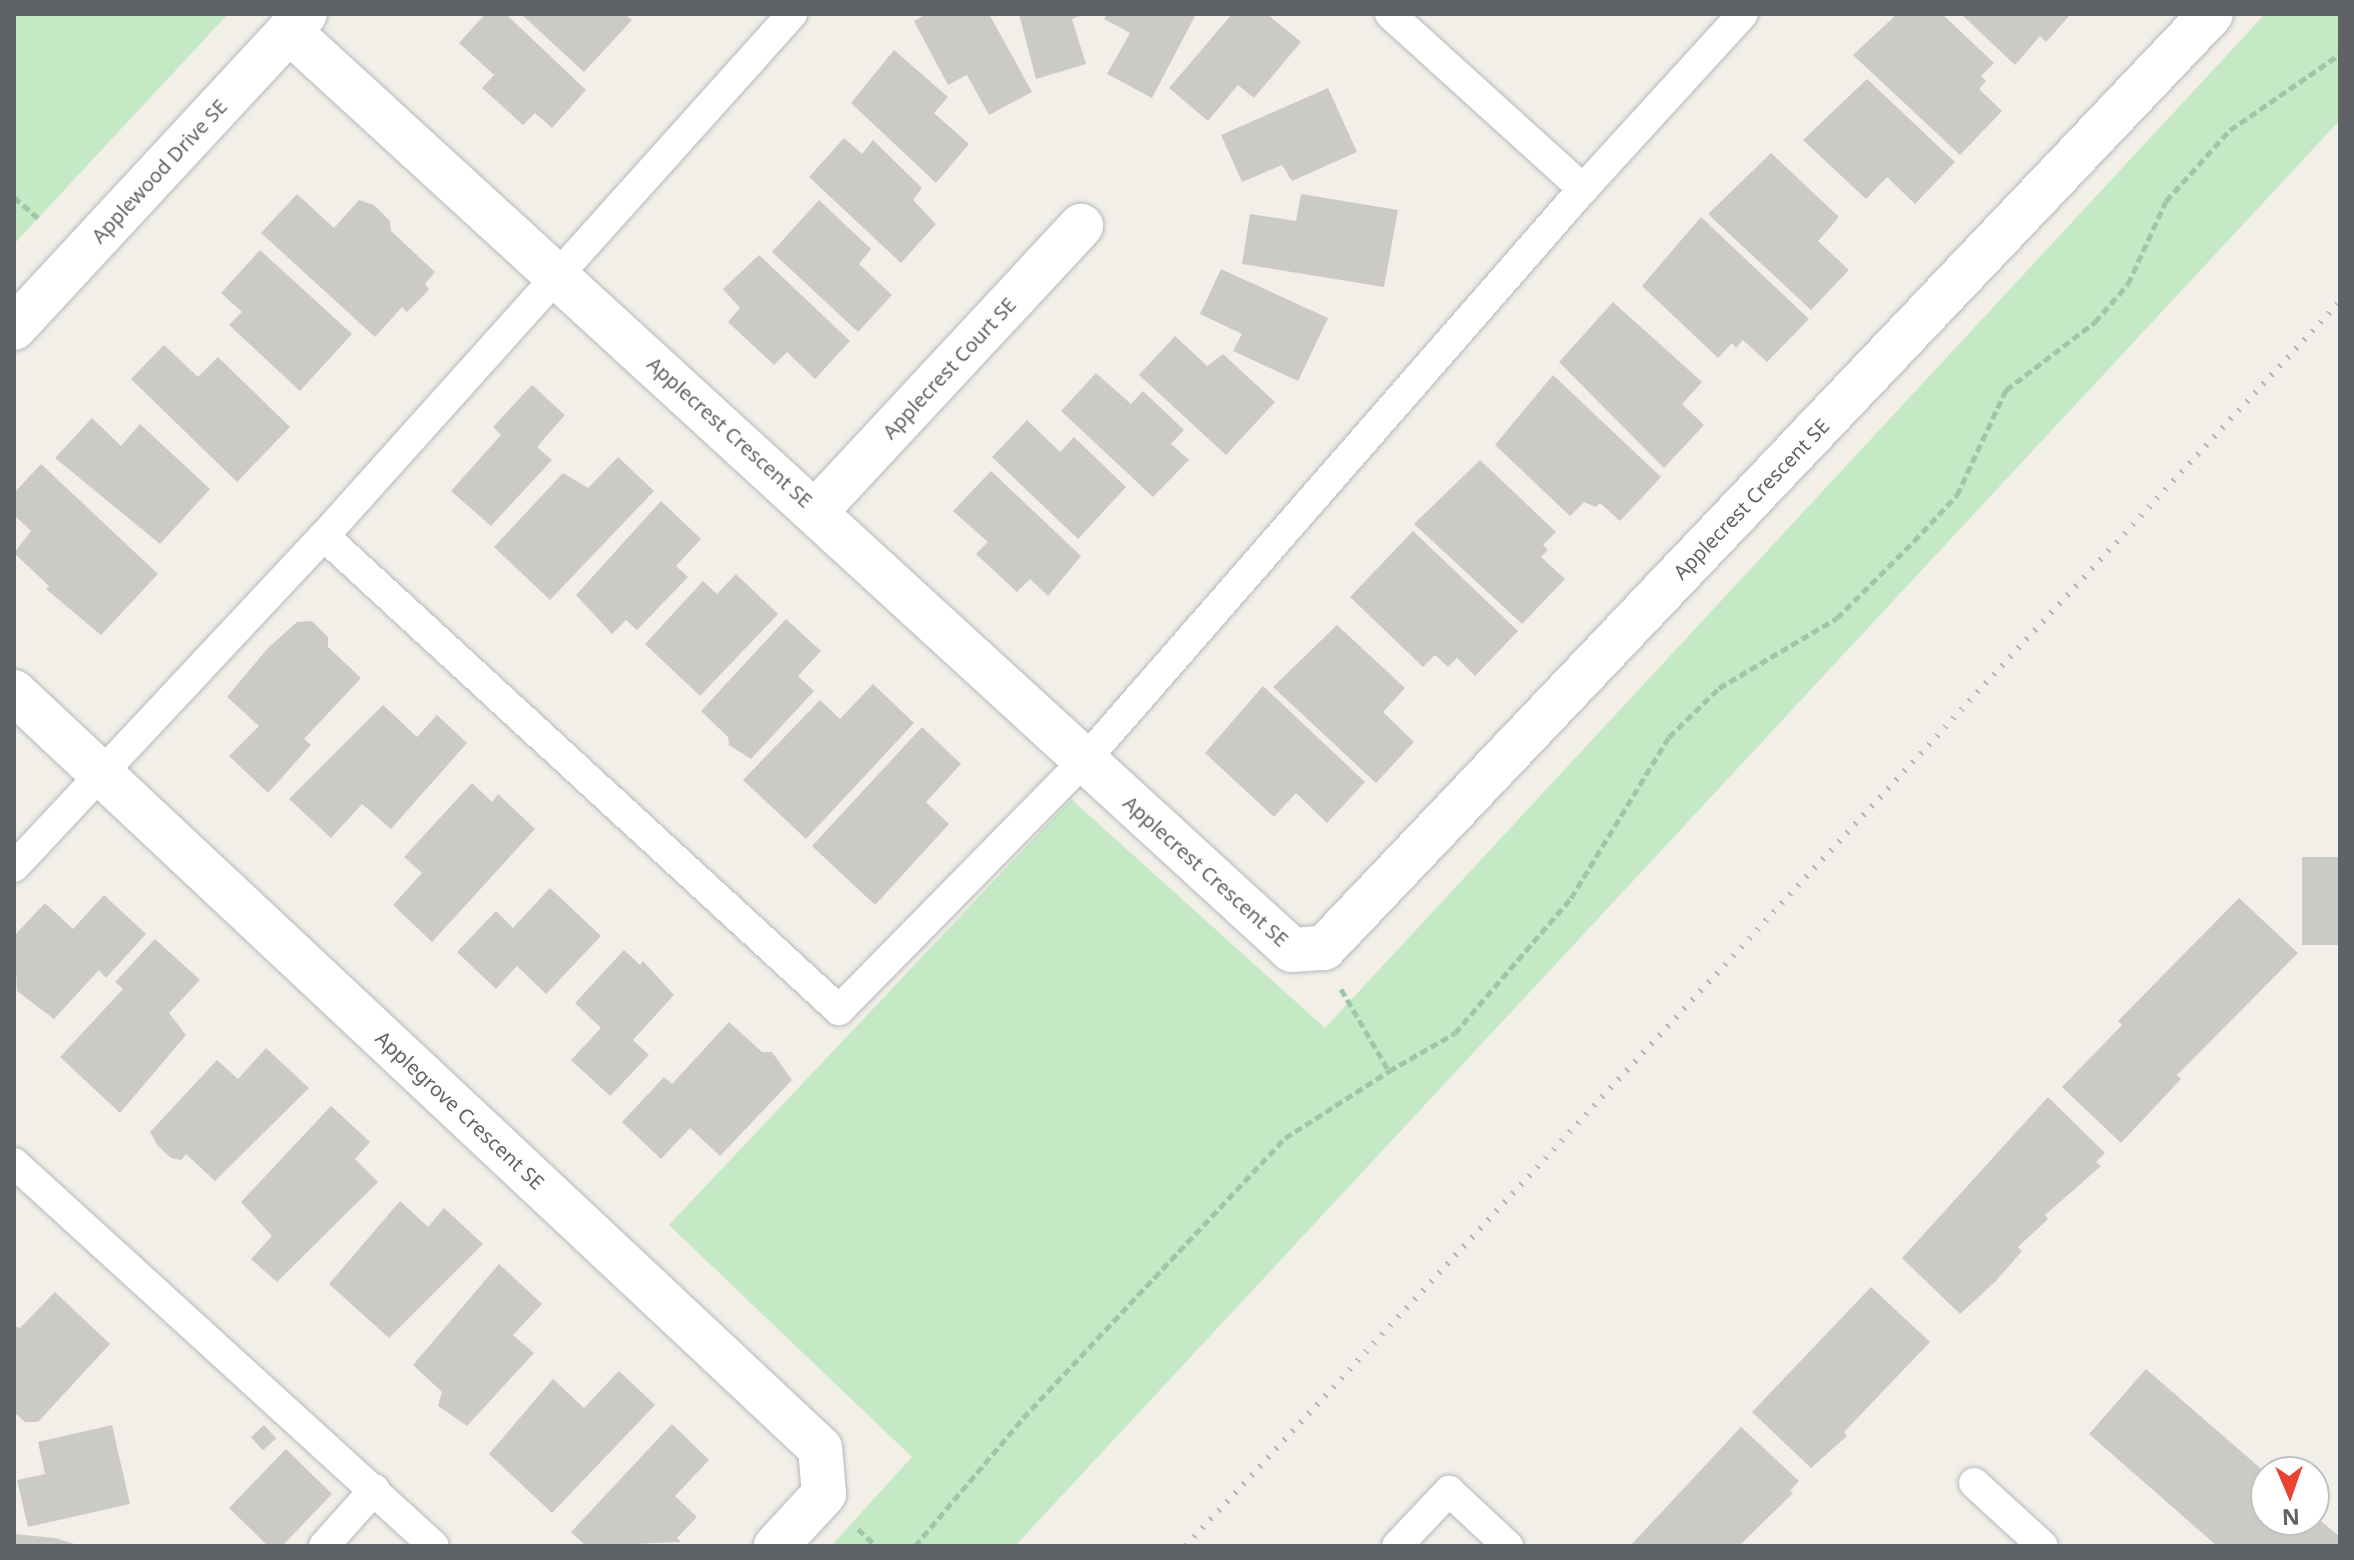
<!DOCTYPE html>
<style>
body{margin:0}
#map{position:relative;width:2354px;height:1560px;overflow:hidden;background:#f1efe8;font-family:"Noto Sans",sans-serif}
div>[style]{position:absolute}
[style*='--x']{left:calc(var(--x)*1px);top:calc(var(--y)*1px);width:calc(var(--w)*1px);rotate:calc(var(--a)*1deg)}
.green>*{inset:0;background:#c5e8c5}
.building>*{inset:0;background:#cccac5;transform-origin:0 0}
.path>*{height:5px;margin-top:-2.5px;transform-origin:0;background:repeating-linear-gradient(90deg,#9cc7a9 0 8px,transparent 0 12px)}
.roads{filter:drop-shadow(0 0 2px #b5b8bc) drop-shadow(0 0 2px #b5b8bc)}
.service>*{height:30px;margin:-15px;padding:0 15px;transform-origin:15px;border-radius:15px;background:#fff}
.minor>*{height:44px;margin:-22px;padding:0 22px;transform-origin:22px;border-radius:22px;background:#fff}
.tertiary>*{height:44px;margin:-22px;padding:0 22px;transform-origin:22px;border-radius:22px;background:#fff}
.rail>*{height:6px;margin-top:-3px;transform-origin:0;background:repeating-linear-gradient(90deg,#b6b7b8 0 2px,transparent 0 12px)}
span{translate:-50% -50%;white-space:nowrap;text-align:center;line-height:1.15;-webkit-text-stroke:6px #fff;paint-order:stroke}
.street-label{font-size:20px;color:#5f6368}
.frame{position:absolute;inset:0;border:16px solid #5f6368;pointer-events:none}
.north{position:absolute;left:2250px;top:1456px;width:80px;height:80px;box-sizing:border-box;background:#fff;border:2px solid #bfc1c3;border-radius:50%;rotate:178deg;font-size:22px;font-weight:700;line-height:32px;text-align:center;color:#5f6368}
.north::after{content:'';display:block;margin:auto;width:28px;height:36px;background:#ea4335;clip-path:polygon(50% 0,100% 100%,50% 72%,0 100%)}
</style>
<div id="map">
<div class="green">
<div style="clip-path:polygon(14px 14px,228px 14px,14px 244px)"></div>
<div style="clip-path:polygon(2265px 14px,2340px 14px,2340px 120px,1015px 1546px,831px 1546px,912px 1457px,669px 1225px,1071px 799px,1325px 1028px)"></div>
</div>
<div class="building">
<div style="clip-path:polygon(485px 14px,506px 14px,586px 90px,552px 128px,535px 113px,523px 125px,482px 88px,494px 75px,459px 43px)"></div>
<div style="clip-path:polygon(521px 14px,625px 14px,632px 20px,584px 72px)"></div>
<div style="clip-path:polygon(927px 14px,989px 14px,1032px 92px,989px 115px,967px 75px,948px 85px,914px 21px)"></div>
<div style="clip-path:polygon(1019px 14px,1085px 14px,1072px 19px,1086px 64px,1036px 79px)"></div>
<div style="clip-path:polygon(1107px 14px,1196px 14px,1152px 98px,1107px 74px,1130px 33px,1104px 19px)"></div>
<div style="clip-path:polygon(1232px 14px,1267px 14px,1301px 42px,1254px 98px,1238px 85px,1208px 121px,1169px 88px)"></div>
<div style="clip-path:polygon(1897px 14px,1942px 14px,1994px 63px,1981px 76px,1986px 81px,1979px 89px,2002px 111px,1960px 155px,1853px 55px)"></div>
<div style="clip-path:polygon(1961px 14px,2071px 14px,2046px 42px,2040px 36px,2015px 65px)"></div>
<div style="clip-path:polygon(894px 50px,948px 97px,934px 113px,969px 144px,936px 183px,851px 103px)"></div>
<div style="clip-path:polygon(1867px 79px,1955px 162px,1915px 204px,1887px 177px,1866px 199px,1803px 140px)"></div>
<div style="clip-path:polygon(1328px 88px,1357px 152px,1292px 181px,1282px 165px,1242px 182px,1221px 135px)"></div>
<div style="clip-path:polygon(844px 138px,862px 154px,873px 140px,922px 188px,913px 200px,936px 224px,901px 263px,809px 177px)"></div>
<div style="clip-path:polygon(1771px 153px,1839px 217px,1818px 241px,1849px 270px,1811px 310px,1708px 214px)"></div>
<div style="clip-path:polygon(297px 194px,334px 228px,359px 200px,374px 205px,390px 221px,391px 231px,435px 272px,425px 284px,429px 289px,424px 295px,407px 312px,402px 307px,375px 337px,261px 233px)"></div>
<div style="clip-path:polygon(1301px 194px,1398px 210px,1384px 287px,1242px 264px,1250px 214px,1296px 221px)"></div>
<div style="clip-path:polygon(819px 200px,871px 249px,859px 264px,892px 295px,858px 332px,772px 252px)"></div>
<div style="clip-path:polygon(1701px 217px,1809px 319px,1767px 362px,1743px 340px,1736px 348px,1732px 343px,1718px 358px,1642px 286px)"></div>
<div style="clip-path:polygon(260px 250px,352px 334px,300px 391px,229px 325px,242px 312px,221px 293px)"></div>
<div style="clip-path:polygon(759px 255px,850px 341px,815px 379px,787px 352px,774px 365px,728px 322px,740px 308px,723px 289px)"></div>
<div style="clip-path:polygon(1221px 269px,1328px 318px,1298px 381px,1233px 351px,1242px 334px,1200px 314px)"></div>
<div style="clip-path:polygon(1613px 302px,1702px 382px,1682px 404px,1704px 425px,1664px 468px,1559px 362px)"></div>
<div style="clip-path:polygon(1175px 336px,1207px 366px,1223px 354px,1275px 402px,1226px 455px,1139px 375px)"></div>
<div style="clip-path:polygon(164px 345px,198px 377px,218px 357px,290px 427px,237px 482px,131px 379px)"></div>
<div style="clip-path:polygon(1096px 373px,1131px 404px,1143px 391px,1184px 430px,1171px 444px,1189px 460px,1153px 497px,1061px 411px)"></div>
<div style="clip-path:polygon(1553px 375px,1661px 477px,1620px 521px,1600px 503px,1596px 507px,1584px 502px,1570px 516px,1495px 445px)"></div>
<div style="clip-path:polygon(532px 385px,565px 415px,537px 447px,552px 460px,491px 526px,451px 491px,501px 435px,493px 427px)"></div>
<div style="clip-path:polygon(92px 418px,121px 446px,140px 424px,210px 489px,160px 544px,55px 458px)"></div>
<div style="clip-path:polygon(1027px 420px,1060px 452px,1074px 437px,1126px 487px,1078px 539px,992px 457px)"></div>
<div style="clip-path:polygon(618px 457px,654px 491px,550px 600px,494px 547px,563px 473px,588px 488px)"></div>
<div style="clip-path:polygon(1480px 460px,1556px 532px,1543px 545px,1548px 550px,1541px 557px,1565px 579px,1522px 624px,1414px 524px)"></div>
<div style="clip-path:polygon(41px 464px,158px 574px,101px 635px,46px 589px,49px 586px,14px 553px,31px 531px,14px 515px,14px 493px)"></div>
<div style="clip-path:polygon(991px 471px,1081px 556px,1048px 596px,1030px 579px,1017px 592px,976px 554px,988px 542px,953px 511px)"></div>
<div style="clip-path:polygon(661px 501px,701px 539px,676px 566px,688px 577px,637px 630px,626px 620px,612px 634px,576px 595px)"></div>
<div style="clip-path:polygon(1413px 531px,1518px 631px,1475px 676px,1457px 658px,1448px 667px,1435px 655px,1423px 667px,1350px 597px)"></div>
<div style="clip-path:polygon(736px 574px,778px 614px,700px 696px,645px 644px,703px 581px,717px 594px)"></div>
<div style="clip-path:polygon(786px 619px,821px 651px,798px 676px,814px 691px,751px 759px,729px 745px,728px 737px,701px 711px)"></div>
<div style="clip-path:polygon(312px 621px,328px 637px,328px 647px,361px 678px,304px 739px,311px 745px,268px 793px,229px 756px,259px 726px,227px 697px,268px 648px,297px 622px)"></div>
<div style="clip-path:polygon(1337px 625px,1405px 688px,1383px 712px,1414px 742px,1376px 783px,1273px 687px)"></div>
<div style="clip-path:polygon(873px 684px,914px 723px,806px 839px,743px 780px,820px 700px,840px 719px)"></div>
<div style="clip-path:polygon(1263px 686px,1365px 782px,1327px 823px,1296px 793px,1274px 817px,1205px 753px)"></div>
<div style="clip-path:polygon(383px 705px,417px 737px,437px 715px,467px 743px,391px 829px,362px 804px,331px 838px,289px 799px)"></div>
<div style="clip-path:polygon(922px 727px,961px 764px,926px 802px,949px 824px,875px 905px,812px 846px)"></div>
<div style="clip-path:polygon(472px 783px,492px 802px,498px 794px,535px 829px,432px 942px,393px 905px,422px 873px,404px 857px)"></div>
<div style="left:2340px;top:857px;width:88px;height:38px;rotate:90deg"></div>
<div style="clip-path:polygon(550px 888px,601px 936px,546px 994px,517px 966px,496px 989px,457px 952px,496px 911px,513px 928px)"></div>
<div style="clip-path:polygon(104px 895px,146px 934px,106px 978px,99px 970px,54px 1019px,17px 991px,14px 936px,45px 903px,73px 929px)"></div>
<div style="clip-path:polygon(2239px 898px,2298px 953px,2177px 1075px,2181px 1079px,2121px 1143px,2062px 1087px,2122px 1025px,2118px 1021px)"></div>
<div style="clip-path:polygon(155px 939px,200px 980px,169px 1013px,186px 1035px,120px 1113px,60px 1057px,123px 989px,115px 982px)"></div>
<div style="clip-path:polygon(624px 950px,640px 965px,643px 961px,674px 995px,633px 1040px,649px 1055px,610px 1096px,571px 1060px,601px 1028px,575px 1003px)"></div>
<div style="clip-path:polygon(729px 1022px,762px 1052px,772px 1052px,792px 1080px,720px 1156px,690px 1128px,661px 1159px,622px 1122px,664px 1077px,672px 1084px)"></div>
<div style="clip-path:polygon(266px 1048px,309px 1088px,215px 1181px,186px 1154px,181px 1160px,171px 1158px,158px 1146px,150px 1132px,217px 1060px,238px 1079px)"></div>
<div style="clip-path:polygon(2048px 1097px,2105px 1153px,2096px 1162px,2101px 1166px,2045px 1215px,2048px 1219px,2018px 1247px,2022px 1251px,1996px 1281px,1960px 1314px,1902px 1258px)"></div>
<div style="clip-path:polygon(331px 1106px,370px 1142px,355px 1159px,378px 1182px,277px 1282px,251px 1259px,272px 1236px,241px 1202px)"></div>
<div style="clip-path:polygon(400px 1201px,428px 1227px,444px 1208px,483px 1244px,389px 1338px,329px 1284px)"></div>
<div style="clip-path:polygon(499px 1264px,542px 1304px,513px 1335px,534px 1353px,467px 1426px,438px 1406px,442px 1392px,413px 1365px)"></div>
<div style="clip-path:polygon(1871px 1287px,1930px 1342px,1844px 1432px,1847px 1436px,1811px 1468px,1752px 1412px)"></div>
<div style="clip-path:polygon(55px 1292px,110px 1344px,38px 1422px,25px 1422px,14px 1412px,14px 1326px,20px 1328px)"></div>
<div style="clip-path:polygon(2146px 1369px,2266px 1473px,2266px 1520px,2314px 1520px,2314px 1515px,2340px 1537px,2337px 1546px,2217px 1546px,2089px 1434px)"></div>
<div style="clip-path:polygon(619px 1371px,655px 1405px,552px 1513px,489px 1454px,553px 1379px,584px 1408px)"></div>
<div style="clip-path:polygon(672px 1424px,709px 1460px,675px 1496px,697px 1517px,677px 1538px,681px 1542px,586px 1546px,571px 1532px)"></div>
<div style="clip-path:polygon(112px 1425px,130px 1504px,28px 1527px,17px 1480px,45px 1474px,38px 1442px)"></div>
<div style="left:264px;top:1425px;width:18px;height:18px;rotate:47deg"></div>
<div style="clip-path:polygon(1741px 1427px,1799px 1481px,1790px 1491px,1793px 1493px,1739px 1546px,1630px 1546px)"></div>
<div style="clip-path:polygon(286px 1449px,332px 1494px,282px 1546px,268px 1546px,229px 1508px)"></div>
<div style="clip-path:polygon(14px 1534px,55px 1538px,81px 1546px,14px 1546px)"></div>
</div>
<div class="path">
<div style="--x:14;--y:197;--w:32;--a:41"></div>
<div style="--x:1341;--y:989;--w:95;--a:59.7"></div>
<div style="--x:1389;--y:1071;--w:76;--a:-29.9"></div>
<div style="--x:1455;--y:1033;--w:178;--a:-49.3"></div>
<div style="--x:1571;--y:898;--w:188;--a:-58.7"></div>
<div style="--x:1669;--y:737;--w:70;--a:-44.4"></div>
<div style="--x:1719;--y:688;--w:137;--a:-30.7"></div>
<div style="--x:1837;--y:618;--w:109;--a:-45"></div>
<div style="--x:1914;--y:541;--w:63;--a:-46.9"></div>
<div style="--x:1957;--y:495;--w:116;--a:-65"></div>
<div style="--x:2006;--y:390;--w:112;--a:-37.4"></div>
<div style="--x:2095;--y:322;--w:50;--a:-49"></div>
<div style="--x:2128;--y:284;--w:91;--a:-65.4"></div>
<div style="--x:2166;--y:201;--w:96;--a:-48"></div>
<div style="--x:2230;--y:130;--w:134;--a:-34.6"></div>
<div style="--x:858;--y:1529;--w:25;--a:43"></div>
<div style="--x:915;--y:1546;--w:167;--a:-49.8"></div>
<div style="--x:1023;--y:1418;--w:383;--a:-46.9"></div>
<div style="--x:1285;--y:1138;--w:124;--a:-32.8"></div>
</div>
<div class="roads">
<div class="service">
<div style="--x:1390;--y:14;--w:261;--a:42.2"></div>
<div style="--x:324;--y:536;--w:700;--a:42.63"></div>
<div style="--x:839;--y:1010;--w:351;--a:-45.5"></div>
<div style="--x:1085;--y:760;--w:758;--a:-48.91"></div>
<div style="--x:1583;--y:189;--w:237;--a:-47.6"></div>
<div style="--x:14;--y:867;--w:453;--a:-46.9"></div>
<div style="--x:324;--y:536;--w:701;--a:-48.12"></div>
<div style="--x:14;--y:1163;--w:568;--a:42.36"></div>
<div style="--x:1974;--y:1483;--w:93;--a:42.4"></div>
<div style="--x:324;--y:1546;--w:76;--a:-48.2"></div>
<div style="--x:1397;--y:1546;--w:76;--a:-46.6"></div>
<div style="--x:1449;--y:1491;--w:81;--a:43"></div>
</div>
<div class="minor">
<div style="--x:289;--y:31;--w:1360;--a:42.5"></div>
<div style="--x:1292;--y:950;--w:32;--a:-4"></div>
<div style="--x:1324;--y:948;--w:1288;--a:-46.48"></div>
<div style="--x:817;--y:510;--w:388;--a:-47.1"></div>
<div style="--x:14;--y:692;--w:1105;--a:43.17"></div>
<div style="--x:820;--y:1448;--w:46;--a:85"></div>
<div style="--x:824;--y:1494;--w:71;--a:132.7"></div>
</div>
<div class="tertiary">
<div style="--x:14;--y:328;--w:428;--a:-47.2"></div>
</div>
</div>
<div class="rail">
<div style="--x:1186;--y:1546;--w:1698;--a:-47.17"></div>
</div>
<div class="street-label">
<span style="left:159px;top:171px;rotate:-47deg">Applewood Drive SE</span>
<span style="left:949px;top:368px;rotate:-47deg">Applecrest Court SE</span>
<span style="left:730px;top:432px;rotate:42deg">Applecrest Crescent SE</span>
<span style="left:1751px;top:499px;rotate:-46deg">Applecrest Crescent SE</span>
<span style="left:1206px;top:871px;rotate:42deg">Applecrest Crescent SE</span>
<span style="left:460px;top:1110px;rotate:43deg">Applegrove Crescent SE</span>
</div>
<div class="frame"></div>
<div class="north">N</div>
</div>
